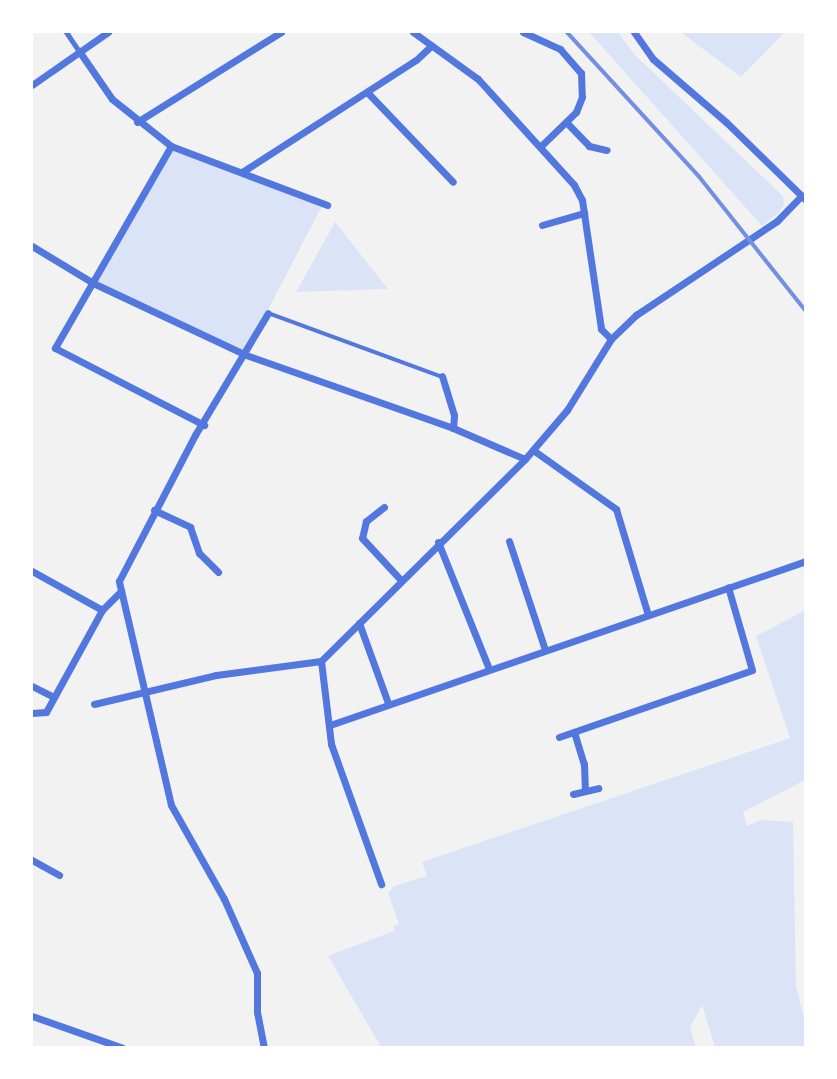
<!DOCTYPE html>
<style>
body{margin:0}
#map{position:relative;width:837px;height:1079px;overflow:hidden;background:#f2f2f2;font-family:Literata,serif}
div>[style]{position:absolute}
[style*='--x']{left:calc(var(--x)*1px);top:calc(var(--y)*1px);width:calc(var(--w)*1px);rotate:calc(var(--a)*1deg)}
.green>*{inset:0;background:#dbe4f7}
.service>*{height:3.5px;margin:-1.75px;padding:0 1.75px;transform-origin:1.75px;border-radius:1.75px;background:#5277de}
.pedestrian>*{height:5px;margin:-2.5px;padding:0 2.5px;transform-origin:2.5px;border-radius:2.5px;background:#5277de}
.minor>*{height:7px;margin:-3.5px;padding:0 3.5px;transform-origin:3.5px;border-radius:3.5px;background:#5277de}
.rail>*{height:3.5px;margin:-1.75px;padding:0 1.75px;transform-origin:1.75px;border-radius:1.75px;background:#7290e2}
span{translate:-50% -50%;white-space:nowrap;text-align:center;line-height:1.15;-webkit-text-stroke:5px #fff;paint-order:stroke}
.frame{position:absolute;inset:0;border:33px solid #fff;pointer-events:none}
</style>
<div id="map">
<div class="green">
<div style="clip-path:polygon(589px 32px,618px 32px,634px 54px,783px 196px,784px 205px,778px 213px,762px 226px)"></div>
<div style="clip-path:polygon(680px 32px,785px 32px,741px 77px)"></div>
<div style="clip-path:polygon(171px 149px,322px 206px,246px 352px,96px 282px)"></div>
<div style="clip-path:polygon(335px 222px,388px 289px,296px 292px)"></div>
<div style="clip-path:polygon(805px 590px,805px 780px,743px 812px,747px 826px,761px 820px,793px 822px,796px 985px,805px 1022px,805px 1047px,715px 1047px,702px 1005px,690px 1028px,696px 1047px,381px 1047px,328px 956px,394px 931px,393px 926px,399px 924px,388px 893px,394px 886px,427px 876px,422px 862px,790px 738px,756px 636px,804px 611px)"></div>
</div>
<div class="service">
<div style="--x:268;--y:313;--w:183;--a:20.1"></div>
</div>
<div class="pedestrian">
<div style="--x:66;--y:32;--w:23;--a:56"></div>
</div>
<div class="minor">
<div style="--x:413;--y:32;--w:80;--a:35.9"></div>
<div style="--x:478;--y:79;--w:143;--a:47.8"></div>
<div style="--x:574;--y:185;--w:17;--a:62"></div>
<div style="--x:582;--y:200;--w:130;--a:81.6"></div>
<div style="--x:601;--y:329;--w:14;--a:45"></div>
<div style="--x:523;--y:32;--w:41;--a:24.7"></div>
<div style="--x:560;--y:49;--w:32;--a:49"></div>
<div style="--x:581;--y:73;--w:24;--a:88"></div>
<div style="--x:582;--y:97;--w:16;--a:112"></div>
<div style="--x:576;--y:112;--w:50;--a:135.8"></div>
<div style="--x:634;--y:32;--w:33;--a:55"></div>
<div style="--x:653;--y:59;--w:96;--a:40.8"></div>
<div style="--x:726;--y:122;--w:112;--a:44.3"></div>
<div style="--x:79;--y:51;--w:58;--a:55.5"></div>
<div style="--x:112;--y:99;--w:75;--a:38.5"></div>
<div style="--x:171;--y:146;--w:167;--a:20.7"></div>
<div style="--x:32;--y:85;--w:93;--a:-34.9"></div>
<div style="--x:367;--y:92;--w:124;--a:46.3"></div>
<div style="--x:137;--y:122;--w:170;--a:-32"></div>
<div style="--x:567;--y:123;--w:32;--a:46"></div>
<div style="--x:589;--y:146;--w:18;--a:13"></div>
<div style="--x:171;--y:146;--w:233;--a:119.9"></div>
<div style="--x:55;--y:348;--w:168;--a:27.3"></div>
<div style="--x:242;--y:172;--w:207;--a:-32.8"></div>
<div style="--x:416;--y:60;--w:21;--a:-43"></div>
<div style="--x:542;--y:225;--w:44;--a:-15.9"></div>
<div style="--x:32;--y:246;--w:71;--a:31.2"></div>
<div style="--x:93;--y:283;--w:169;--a:25.2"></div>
<div style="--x:246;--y:355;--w:219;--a:19.4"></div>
<div style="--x:453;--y:428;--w:78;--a:23.3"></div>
<div style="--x:442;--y:376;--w:41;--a:72.9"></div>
<div style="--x:454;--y:415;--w:13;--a:94"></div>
<div style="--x:533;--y:450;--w:102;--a:35.4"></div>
<div style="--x:616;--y:509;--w:111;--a:73.2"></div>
<div style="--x:384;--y:507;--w:23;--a:142"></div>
<div style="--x:366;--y:521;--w:17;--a:103"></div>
<div style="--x:362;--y:538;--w:56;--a:47.2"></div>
<div style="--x:154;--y:510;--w:40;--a:25"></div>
<div style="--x:190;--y:527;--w:28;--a:71"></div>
<div style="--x:199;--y:553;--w:27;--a:45"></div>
<div style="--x:509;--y:541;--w:115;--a:71.7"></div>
<div style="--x:438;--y:542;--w:137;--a:68.1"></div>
<div style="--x:32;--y:571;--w:80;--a:29.1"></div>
<div style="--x:359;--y:623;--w:85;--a:70.1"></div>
<div style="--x:321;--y:661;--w:84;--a:83.1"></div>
<div style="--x:331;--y:744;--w:149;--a:70.3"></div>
<div style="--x:32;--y:686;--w:22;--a:27"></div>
<div style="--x:94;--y:704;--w:125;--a:-13.4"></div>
<div style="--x:216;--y:675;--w:106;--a:-7.6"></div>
<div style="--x:321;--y:661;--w:287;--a:-44.7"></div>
<div style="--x:525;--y:459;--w:65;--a:-49.4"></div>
<div style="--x:567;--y:410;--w:84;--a:-58.2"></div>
<div style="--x:611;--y:339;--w:35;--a:-44"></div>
<div style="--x:636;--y:315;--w:169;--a:-33.7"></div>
<div style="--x:777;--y:221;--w:35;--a:-46"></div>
<div style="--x:32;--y:713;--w:14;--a:-4"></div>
<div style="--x:46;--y:712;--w:116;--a:-61.2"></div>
<div style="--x:102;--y:610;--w:27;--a:-45"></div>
<div style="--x:330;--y:725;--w:503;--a:-19.01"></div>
<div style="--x:574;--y:732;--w:34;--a:73"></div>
<div style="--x:584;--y:764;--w:26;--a:88"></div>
<div style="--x:559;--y:737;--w:204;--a:-19.1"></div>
<div style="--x:752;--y:670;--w:86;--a:-106.1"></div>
<div style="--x:573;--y:794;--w:26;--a:-13"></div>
<div style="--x:32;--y:860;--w:31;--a:29"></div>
<div style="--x:32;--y:1016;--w:96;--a:19.4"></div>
<div style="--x:264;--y:1048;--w:37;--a:-101"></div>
<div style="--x:257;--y:1012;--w:39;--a:-90"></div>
<div style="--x:257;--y:973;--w:81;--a:-114"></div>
<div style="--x:224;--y:899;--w:108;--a:-119.4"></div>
<div style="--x:171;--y:805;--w:230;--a:-103.1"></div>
<div style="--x:119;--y:581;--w:165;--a:-62.5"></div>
<div style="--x:195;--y:435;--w:142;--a:-59.1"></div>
</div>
<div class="rail">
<div style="--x:567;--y:32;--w:195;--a:47.5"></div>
<div style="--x:699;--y:176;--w:172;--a:51.6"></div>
</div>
<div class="frame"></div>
</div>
